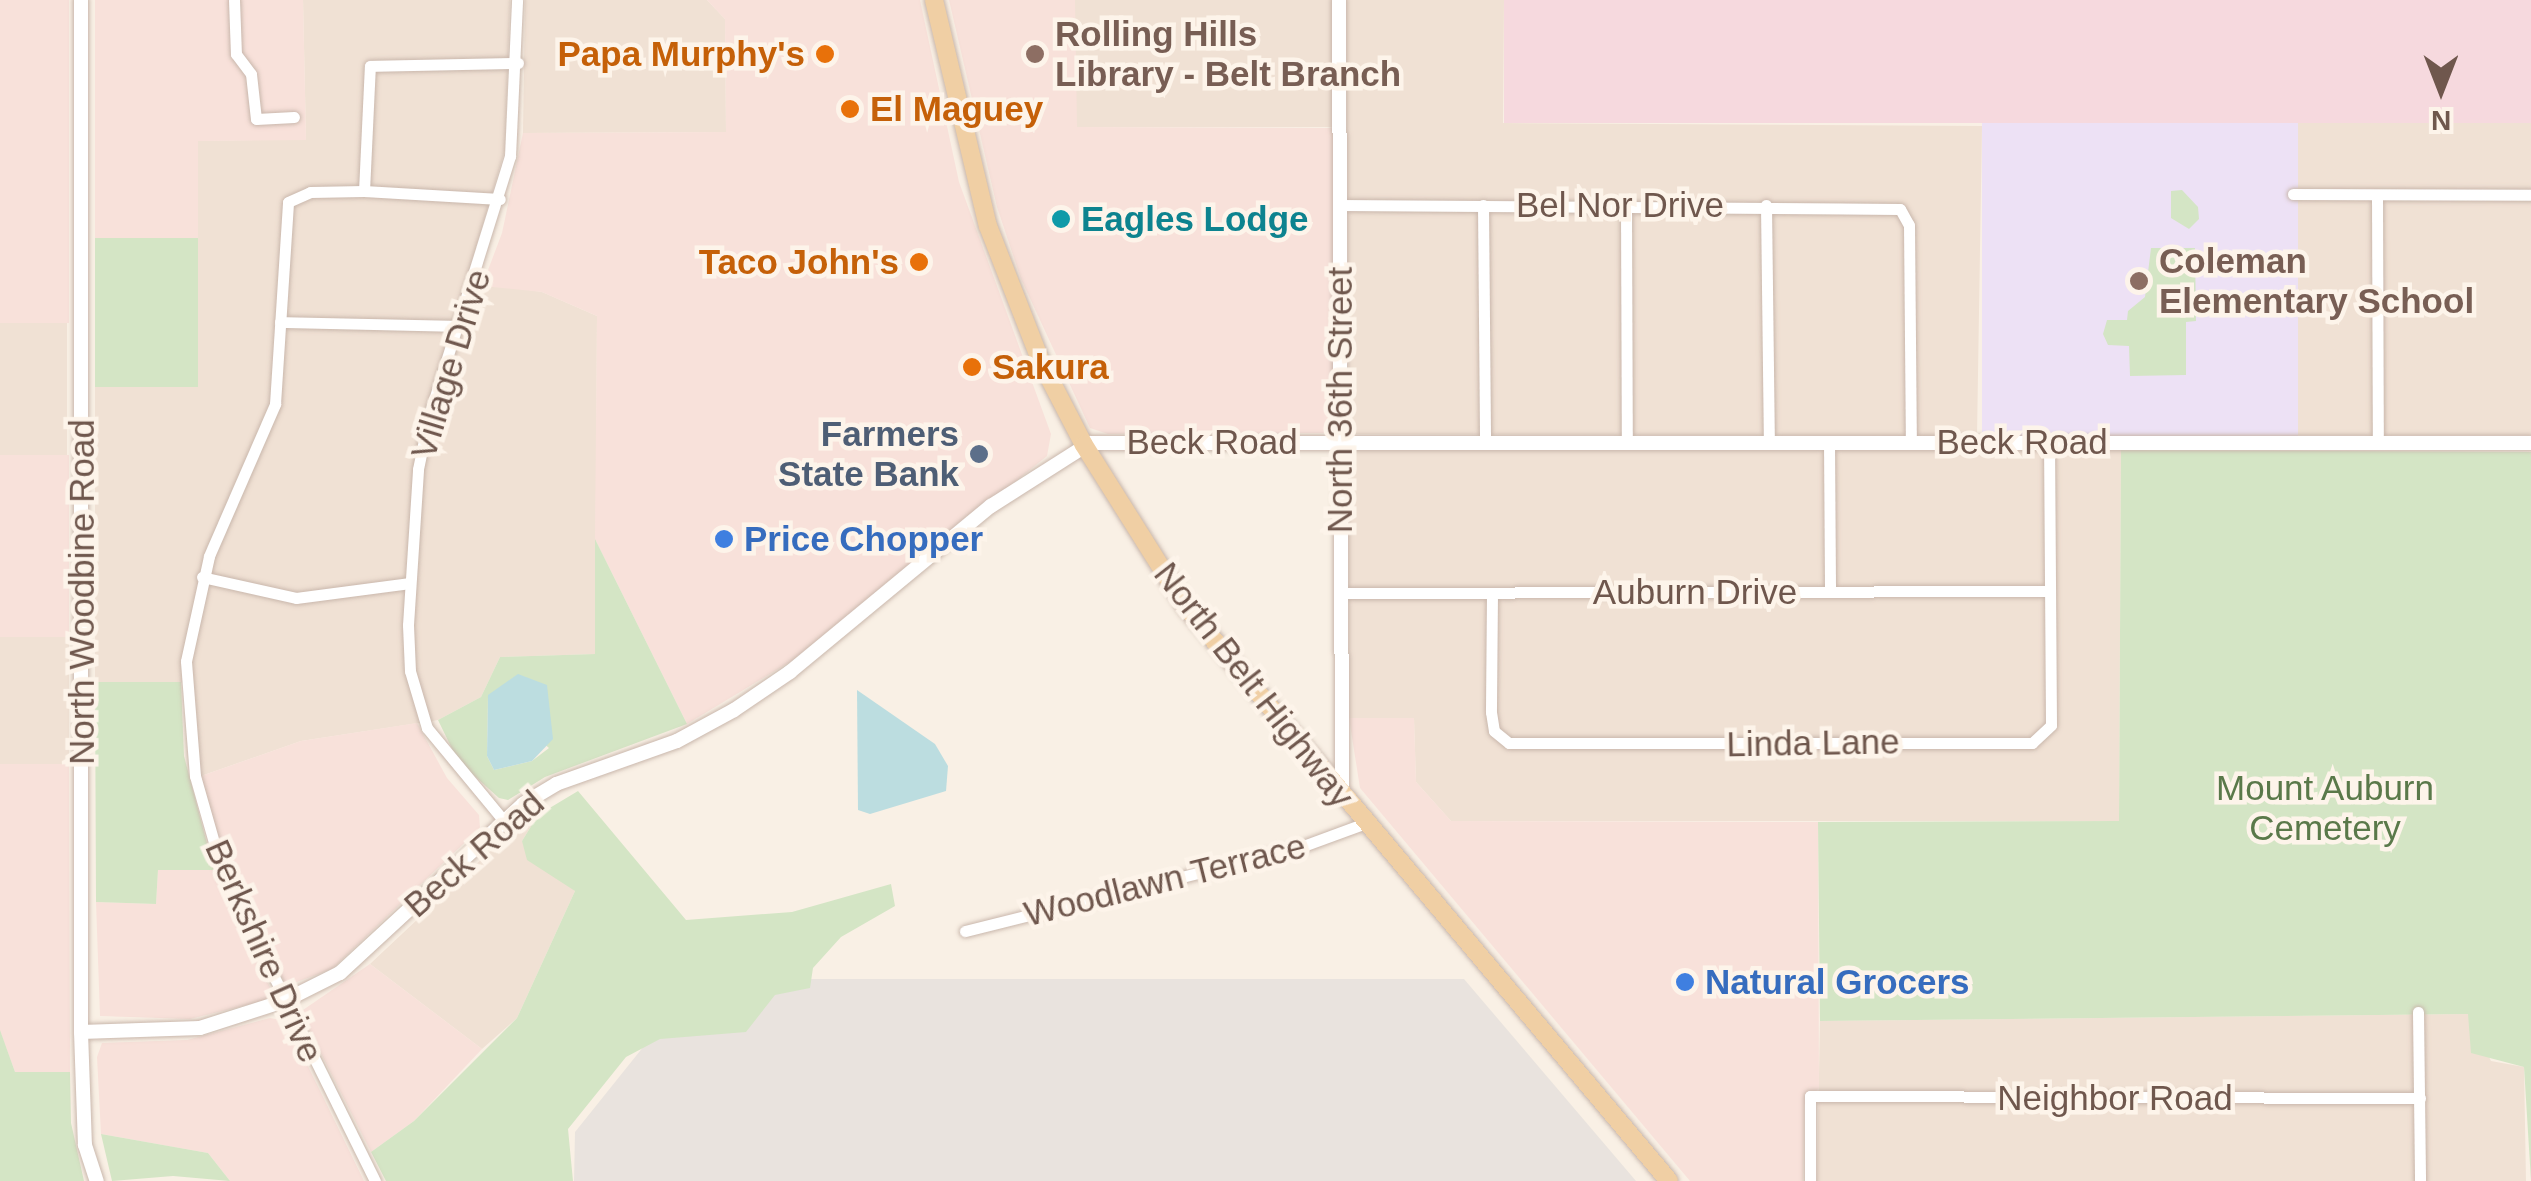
<!DOCTYPE html>
<style>
body{margin:0}
#map{position:relative;width:2531px;height:1181px;overflow:hidden;background:#f9f0e5;font-family:Helvetica,sans-serif}
div>[style]{position:absolute}
[style*='--x']{left:calc(var(--x)*1px);top:calc(var(--y)*1px);width:calc(var(--w)*1px);rotate:calc(var(--a)*1deg)}
.residential>*{inset:0;background:#f0e1d4;transform-origin:0 0}
.commercial>*{inset:0;background:#f8e1da;transform-origin:0 0}
.industrial>*{inset:0;background:#e9e3de}
.education>*{inset:0;background:#ede1f5;transform-origin:0 0}
.medical>*{inset:0;background:#f6d9de;transform-origin:0 0}
.green>*{inset:0;background:#d4e5c5;transform-origin:0 0}
.water>*{inset:0;background:#bcdde0}
.roads{filter:drop-shadow(0 0 2px #c9b7ac) drop-shadow(0 0 2px #c9b7ac)}
.minor>*{height:11px;margin:-5.5px;padding:0 5.5px;transform-origin:5.5px;border-radius:5.5px;background:#fff}
.tertiary>*{height:14px;margin:-7px;padding:0 7px;transform-origin:7px;border-radius:7px;background:#fff}
.primary>*{height:18px;margin:-9px;padding:0 9px;transform-origin:9px;border-radius:9px;background:#f0cfa4}
.dots>*{width:28px;height:28px;translate:-50% -50%;box-sizing:border-box;border:5px solid #fdf4ea;border-radius:50%}
span{translate:-50% -50%;white-space:nowrap;text-align:center;line-height:1.15;-webkit-text-stroke:9px #fdf4ea;paint-order:stroke}
.education-label{font-size:35px;color:#785e54;font-weight:700}
.left{translate:0 -50%;text-align:left}
.food-label{font-size:35px;color:#c56008;font-weight:700}
.right{translate:-100% -50%;text-align:right}
.street-label{font-size:35px;color:#6f574d}
.culture-label{font-size:35px;color:#0d838f;font-weight:700}
.service-label{font-size:35px;color:#4e5e75;font-weight:700}
.shop-label{font-size:35px;color:#366cbe;font-weight:700}
.park-label{font-size:35px;color:#5a794a}
.north{position:absolute;left:2391px;top:40px;width:100px;height:100px;-webkit-text-stroke:8px #fdf4ea;paint-order:stroke;rotate:180deg;font-size:28px;font-weight:700;line-height:40px;text-align:center;color:#6f574d}
.north::after{content:'';display:block;margin:auto;width:35px;height:45px;background:#6f574d;clip-path:polygon(50% 0,100% 100%,50% 72%,0 100%)}
</style>
<div id="map">
<div class="residential">
<div style="clip-path:polygon(303px 0,510px 0,505px 150px,466px 281px,542px 292px,597px 316px,595px 654px,500px 657px,481px 697px,438px 720px,301px 741px,201px 776px,193px 683px,95px 682px,95px 387px,197px 385px,198px 141px,306px 139px)"></div>
<div style="clip-path:polygon(525px 0,707px 0,725px 19px,726px 132px,523px 133px)"></div>
<div style="left:1075px;top:0;width:257px;height:127px"></div>
<div style="clip-path:polygon(1346px 0,1504px 0,1503px 123px,1982px 126px,1977px 436px,1349px 434px)"></div>
<div style="left:2531px;top:122px;width:313px;height:233px;rotate:90deg"></div>
<div style="left:0;top:323px;width:67px;height:132px"></div>
<div style="clip-path:polygon(1354px 450px,2121px 450px,2119px 821px,1451px 821px,1416px 782px,1414px 719px,1349px 718px,1348px 464px)"></div>
<div style="left:0;top:637px;width:69px;height:127px"></div>
<div style="clip-path:polygon(533px 811px,538px 815px,522px 841px,575px 891px,517px 1018px,482px 1049px,370px 964px)"></div>
<div style="clip-path:polygon(2469px 1014px,2491px 1061px,2524px 1067px,2526px 1181px,1817px 1181px,1820px 1021px)"></div>
</div>
<div class="commercial">
<div style="left:0;top:0;width:69px;height:323px"></div>
<div style="clip-path:polygon(95px 0,303px 0,306px 140px,198px 141px,198px 238px,95px 238px)"></div>
<div style="clip-path:polygon(707px 0,920px 0,959px 182px,1051px 434px,1047px 456px,793px 660px,687px 724px,595px 539px,597px 316px,542px 292px,482px 286px,502px 233px,523px 133px,726px 132px,725px 19px)"></div>
<div style="clip-path:polygon(949px 0,1075px 0,1077px 127px,1333px 128px,1334px 433px,1108px 434px,1090px 428px,1021px 279px,997px 207px)"></div>
<div style="left:0;top:455px;width:69px;height:182px"></div>
<div style="clip-path:polygon(1349px 718px,1414px 718px,1416px 782px,1451px 821px,1818px 822px,1819px 1088px,1804px 1105px,1803px 1181px,1690px 1181px,1360px 788px)"></div>
<div style="clip-path:polygon(417px 723px,447px 778px,479px 815px,480px 828px,332px 969px,286px 986px,217px 840px,201px 776px,301px 741px)"></div>
<div style="clip-path:polygon(0 764px,69px 764px,70px 1072px,15px 1072px,0 1031px)"></div>
<div style="clip-path:polygon(158px 870px,214px 870px,270px 987px,267px 1000px,190px 1019px,100px 1016px,96px 902px,156px 904px)"></div>
<div style="clip-path:polygon(370px 964px,482px 1049px,414px 1121px,371px 1152px,300px 1012px)"></div>
<div style="clip-path:polygon(270px 1018px,286px 1021px,364px 1181px,230px 1181px,208px 1153px,101px 1134px,97px 1057px,102px 1043px,187px 1040px)"></div>
</div>
<div class="industrial">
<div style="clip-path:polygon(771px 979px,1464px 979px,1636px 1181px,574px 1181px,575px 1132px,652px 1036px)"></div>
</div>
<div class="education">
<div style="left:2298px;top:123px;width:313px;height:316px;rotate:90deg"></div>
</div>
<div class="medical">
<div style="left:1504px;top:0;width:1027px;height:123px"></div>
</div>
<div class="green">
<div style="clip-path:polygon(2182px 190px,2198px 207px,2199px 219px,2189px 229px,2171px 218px,2171px 191px)"></div>
<div style="left:95px;top:238px;width:103px;height:149px"></div>
<div style="clip-path:polygon(2151px 248px,2195px 248px,2196px 321px,2186px 322px,2186px 375px,2130px 376px,2129px 346px,2108px 345px,2103px 334px,2107px 320px,2127px 320px,2128px 311px,2145px 297px)"></div>
<div style="clip-path:polygon(2121px 450px,2531px 452px,2531px 1181px,2524px 1067px,2471px 1053px,2468px 1014px,1820px 1021px,1818px 822px,2119px 821px)"></div>
<div style="clip-path:polygon(evenodd,595px 539px,687px 724px,545px 777px,508px 800px,499px 798px,458px 761px,438px 720px,481px 697px,500px 657px,595px 654px,595px 539px,488px 696px,549px 748px,532px 761px,494px 770px,487px 756px,488px 696px)"></div>
<div style="clip-path:polygon(95px 682px,181px 682px,184px 756px,214px 870px,158px 870px,156px 904px,96px 902px)"></div>
<div style="clip-path:polygon(578px 791px,686px 920px,792px 912px,891px 884px,895px 906px,841px 937px,813px 968px,810px 988px,775px 995px,746px 1032px,660px 1039px,626px 1057px,568px 1129px,573px 1181px,386px 1181px,371px 1152px,414px 1121px,517px 1018px,575px 891px,527px 860px,522px 841px,538px 815px)"></div>
<div style="clip-path:polygon(0 1030px,15px 1072px,70px 1072px,71px 1123px,84px 1181px,0 1181px)"></div>
<div style="clip-path:polygon(101px 1134px,208px 1153px,230px 1181px,173px 1176px,112px 1181px)"></div>
</div>
<div class="water">
<div style="clip-path:polygon(518px 674px,547px 685px,553px 739px,532px 761px,494px 770px,487px 756px,488px 695px)"></div>
<div style="clip-path:polygon(857px 690px,935px 744px,948px 766px,946px 791px,870px 814px,858px 810px)"></div>
</div>
<div class="roads">
<div class="minor">
<div style="--x:234;--y:0;--w:54;--a:87.9"></div>
<div style="--x:236;--y:54;--w:25;--a:53"></div>
<div style="--x:251;--y:74;--w:45;--a:83.7"></div>
<div style="--x:256;--y:119;--w:38;--a:-3"></div>
<div style="--x:364;--y:191;--w:125;--a:-87.3"></div>
<div style="--x:370;--y:66;--w:148;--a:-1.2"></div>
<div style="--x:2293;--y:194;--w:238;--a:0.2"></div>
<div style="--x:2377;--y:195;--w:247;--a:89.8"></div>
<div style="--x:1339;--y:205;--w:561;--a:0.41"></div>
<div style="--x:1900;--y:209;--w:18;--a:61"></div>
<div style="--x:1909;--y:225;--w:217;--a:89.5"></div>
<div style="--x:1483;--y:205;--w:237;--a:89.5"></div>
<div style="--x:1626;--y:205;--w:237;--a:89.8"></div>
<div style="--x:1766;--y:205;--w:237;--a:89.3"></div>
<div style="--x:280;--y:322;--w:176;--a:1.3"></div>
<div style="--x:1829;--y:442;--w:150;--a:89.6"></div>
<div style="--x:202;--y:577;--w:96;--a:12.6"></div>
<div style="--x:296;--y:598;--w:115;--a:-7.5"></div>
<div style="--x:1340;--y:593;--w:710;--a:-0.16"></div>
<div style="--x:1492;--y:593;--w:119;--a:90.5"></div>
<div style="--x:1491;--y:712;--w:19;--a:81"></div>
<div style="--x:1494;--y:731;--w:19;--a:39"></div>
<div style="--x:1509;--y:743;--w:523;--a:0"></div>
<div style="--x:2032;--y:743;--w:26;--a:-43"></div>
<div style="--x:2051;--y:725;--w:282;--a:-90.4"></div>
<div style="--x:504;--y:821;--w:121;--a:-129.6"></div>
<div style="--x:427;--y:728;--w:59;--a:-106.6"></div>
<div style="--x:410;--y:671;--w:46;--a:-92.5"></div>
<div style="--x:408;--y:625;--w:156;--a:-86.3"></div>
<div style="--x:418;--y:469;--w:54;--a:-78.3"></div>
<div style="--x:429;--y:416;--w:272;--a:-72.7"></div>
<div style="--x:510;--y:156;--w:156;--a:-87.4"></div>
<div style="--x:965;--y:931;--w:340;--a:-14"></div>
<div style="--x:1295;--y:849;--w:72;--a:-20.2"></div>
<div style="--x:2418;--y:1012;--w:169;--a:89.3"></div>
<div style="--x:375;--y:1181;--w:343;--a:-116.3"></div>
<div style="--x:223;--y:874;--w:102;--a:-105.9"></div>
<div style="--x:195;--y:776;--w:115;--a:-94.5"></div>
<div style="--x:186;--y:661;--w:107;--a:-77.6"></div>
<div style="--x:209;--y:556;--w:166;--a:-66.5"></div>
<div style="--x:275;--y:404;--w:202;--a:-86.3"></div>
<div style="--x:288;--y:202;--w:24;--a:-24"></div>
<div style="--x:310;--y:192;--w:54;--a:-1.1"></div>
<div style="--x:364;--y:191;--w:136;--a:3.4"></div>
<div style="--x:1810;--y:1181;--w:85;--a:-90"></div>
<div style="--x:1810;--y:1096;--w:610;--a:0.19"></div>
</div>
<div class="tertiary">
<div style="--x:81;--y:0;--w:1032;--a:90"></div>
<div style="--x:81;--y:1032;--w:113;--a:88"></div>
<div style="--x:85;--y:1145;--w:38;--a:72"></div>
<div style="--x:1339;--y:0;--w:795;--a:89.78"></div>
<div style="--x:81;--y:1032;--w:119;--a:-1.9"></div>
<div style="--x:200;--y:1028;--w:88;--a:-17.8"></div>
<div style="--x:284;--y:1001;--w:63;--a:-26.6"></div>
<div style="--x:340;--y:973;--w:249;--a:-42.7"></div>
<div style="--x:523;--y:804;--w:39;--a:-31"></div>
<div style="--x:556;--y:784;--w:128;--a:-19.6"></div>
<div style="--x:677;--y:741;--w:65;--a:-28.5"></div>
<div style="--x:734;--y:710;--w:68;--a:-34.2"></div>
<div style="--x:790;--y:672;--w:261;--a:-39.6"></div>
<div style="--x:991;--y:506;--w:117;--a:-32.5"></div>
<div style="--x:1090;--y:443;--w:1441;--a:0"></div>
</div>
<div class="primary">
<div style="--x:934;--y:0;--w:232;--a:76.6"></div>
<div style="--x:988;--y:226;--w:146;--a:68.7"></div>
<div style="--x:1041;--y:362;--w:93;--a:62.6"></div>
<div style="--x:1084;--y:445;--w:191;--a:57.8"></div>
<div style="--x:1186;--y:607;--w:750;--a:49.92"></div>
</div>
</div>
<div class="dots">
<div style="left:825px;top:54px;background:#e8710a"></div>
<div style="left:1035px;top:54px;background:#8d6e63"></div>
<div style="left:850px;top:109px;background:#e8710a"></div>
<div style="left:1061px;top:219px;background:#0f9aa8"></div>
<div style="left:919px;top:262px;background:#e8710a"></div>
<div style="left:2139px;top:281px;background:#8d6e63"></div>
<div style="left:972px;top:367px;background:#e8710a"></div>
<div style="left:979px;top:454px;background:#5c6f8a"></div>
<div style="left:724px;top:539px;background:#3f7fe0"></div>
<div style="left:1685px;top:982px;background:#3f7fe0"></div>
</div>
<div class="education-label">
<span class="left" style="left:1055px;top:54px">Rolling Hills<br>Library - Belt Branch</span>
<span class="left" style="left:2159px;top:281px">Coleman<br>Elementary School</span>
</div>
<div class="food-label">
<span class="right" style="left:805px;top:54px">Papa Murphy's</span>
<span class="left" style="left:870px;top:109px">El Maguey</span>
<span class="right" style="left:899px;top:262px">Taco John's</span>
<span class="left" style="left:992px;top:367px">Sakura</span>
</div>
<div class="street-label">
<span style="left:1620px;top:205px">Bel Nor Drive</span>
<span style="left:451px;top:364px;rotate:-73deg">Village Drive</span>
<span style="left:1340px;top:400px;rotate:-90deg">North 36th Street</span>
<span style="left:1212px;top:442px">Beck Road</span>
<span style="left:2022px;top:442px">Beck Road</span>
<span style="left:82px;top:592px;rotate:-90deg">North Woodbine Road</span>
<span style="left:1695px;top:592px">Auburn Drive</span>
<span style="left:1254px;top:685px;rotate:52deg">North Belt Highway</span>
<span style="left:1813px;top:743px;rotate:-1deg">Linda Lane</span>
<span style="left:474px;top:854px;rotate:-41deg">Beck Road</span>
<span style="left:1165px;top:880px;rotate:-14deg">Woodlawn Terrace</span>
<span style="left:264px;top:951px;rotate:66deg">Berkshire Drive</span>
<span style="left:2115px;top:1098px">Neighbor Road</span>
</div>
<div class="culture-label">
<span class="left" style="left:1081px;top:219px">Eagles Lodge</span>
</div>
<div class="service-label">
<span class="right" style="left:959px;top:454px">Farmers<br>State Bank</span>
</div>
<div class="shop-label">
<span class="left" style="left:744px;top:539px">Price Chopper</span>
<span class="left" style="left:1705px;top:982px">Natural Grocers</span>
</div>
<div class="park-label">
<span style="left:2325px;top:808px">Mount Auburn<br>Cemetery</span>
</div>
<div class="north">N</div>
</div>
